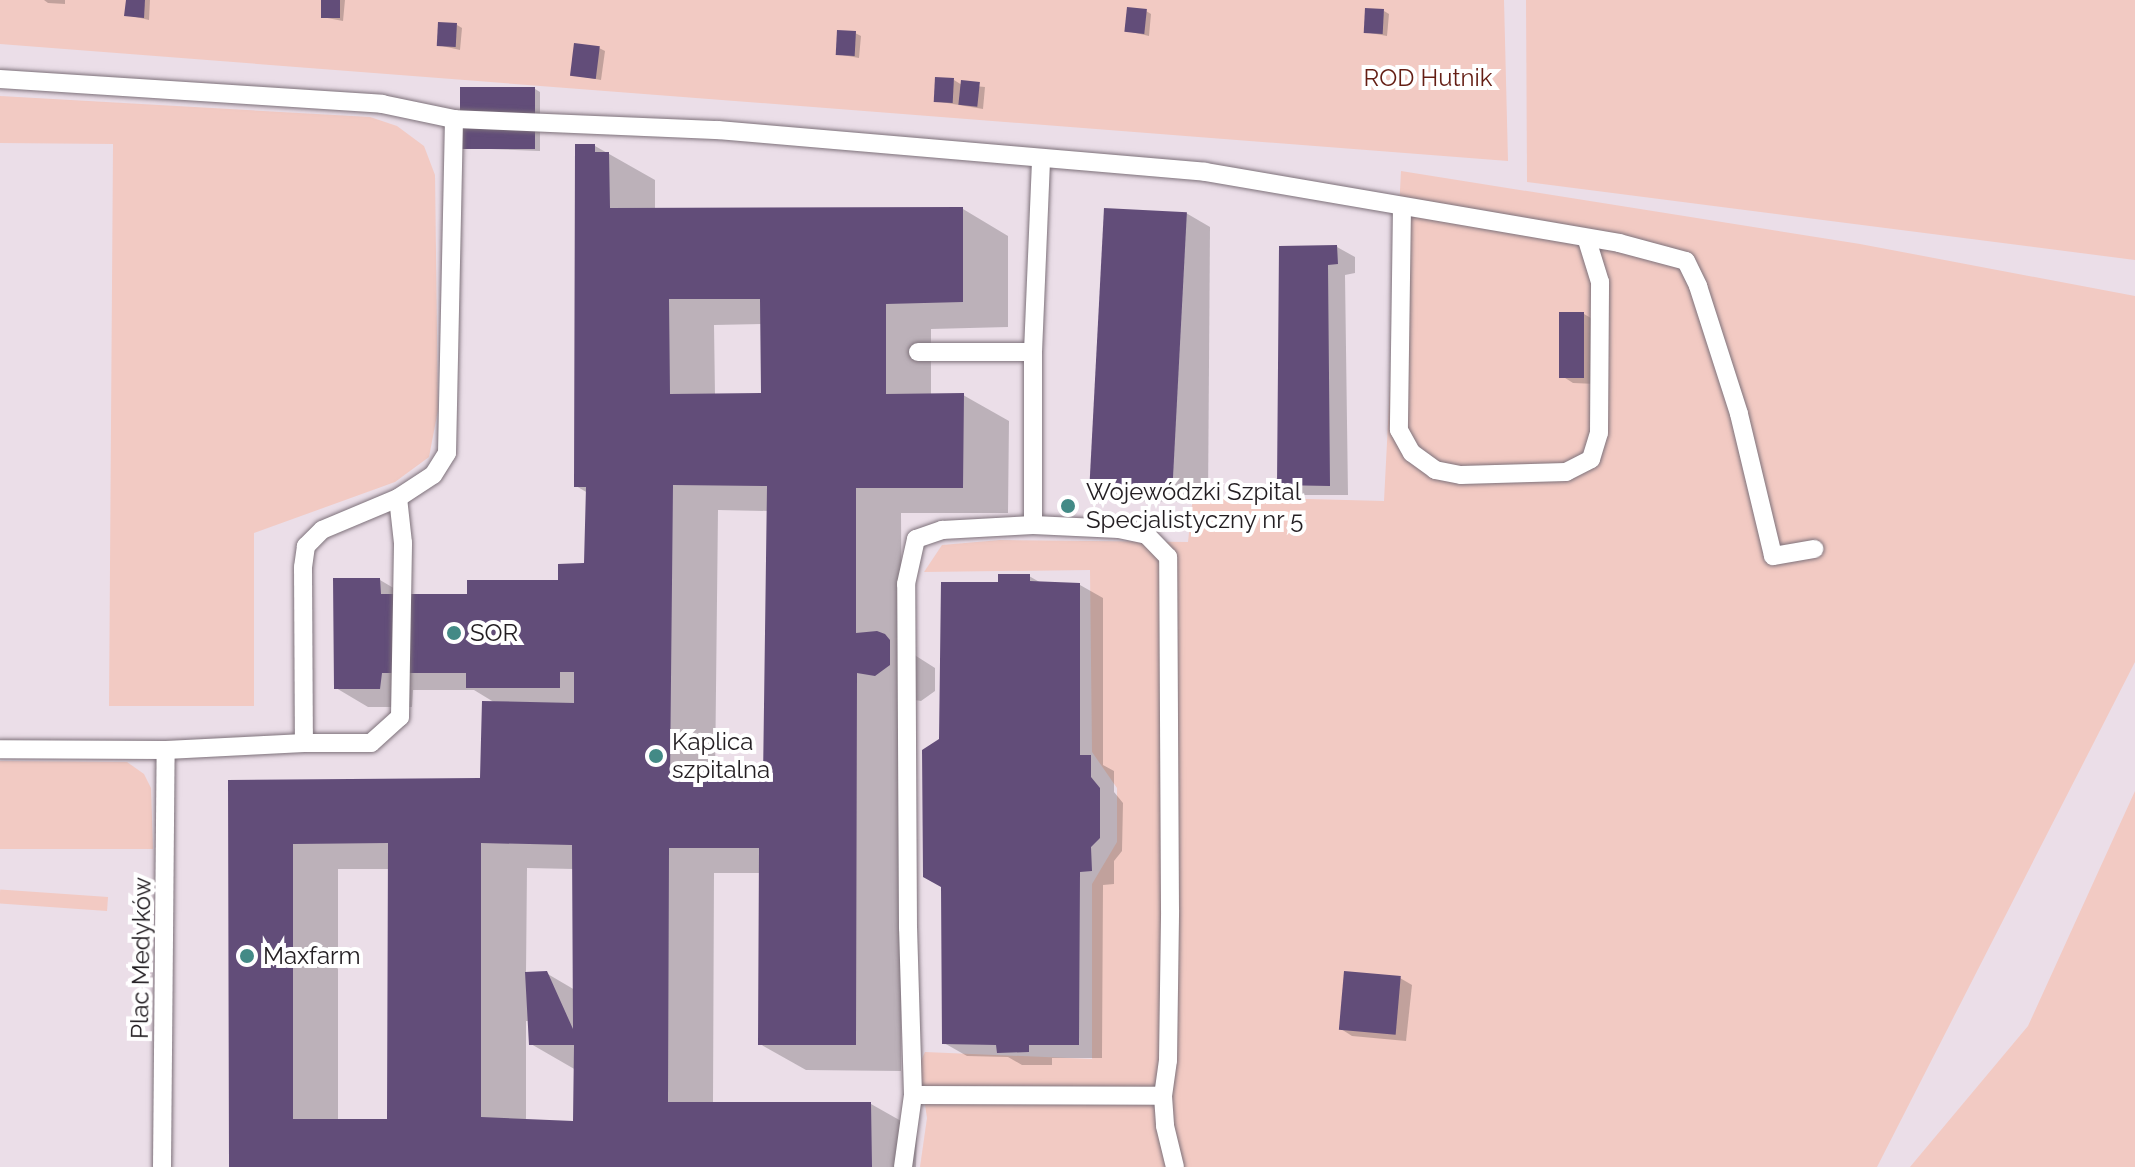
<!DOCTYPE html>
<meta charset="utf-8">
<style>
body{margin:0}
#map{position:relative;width:2135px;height:1167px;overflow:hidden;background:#ebdee8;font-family:Raleway,sans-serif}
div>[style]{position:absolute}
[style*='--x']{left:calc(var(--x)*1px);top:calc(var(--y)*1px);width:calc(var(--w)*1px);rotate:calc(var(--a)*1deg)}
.green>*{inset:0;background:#f2cac3;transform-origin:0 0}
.shadow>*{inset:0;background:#0003}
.building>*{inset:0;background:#624d79;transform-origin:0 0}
.roads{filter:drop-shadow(0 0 2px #7d717a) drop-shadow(0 0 2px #7d717a)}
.lane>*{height:18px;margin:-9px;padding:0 9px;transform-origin:9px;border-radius:9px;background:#fff}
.dots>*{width:22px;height:22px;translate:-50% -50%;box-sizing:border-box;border:4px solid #fff;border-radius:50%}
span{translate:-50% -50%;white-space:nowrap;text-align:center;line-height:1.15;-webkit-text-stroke:8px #fff;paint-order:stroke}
.park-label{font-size:24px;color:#641e14}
.poi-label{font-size:24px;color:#231e22}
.left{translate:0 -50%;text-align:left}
.street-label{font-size:24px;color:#231e22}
</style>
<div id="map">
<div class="green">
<div style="clip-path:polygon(0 0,1504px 0,1508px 161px,0 44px)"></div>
<div style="clip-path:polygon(1526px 0,2135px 0,2135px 260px,1527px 182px)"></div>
<div style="clip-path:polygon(0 96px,370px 117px,397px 126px,424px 146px,435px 175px,438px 410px,429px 457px,395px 482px,254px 533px,254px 706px,109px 706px,113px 144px,0 143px)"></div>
<div style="clip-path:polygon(1401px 171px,1860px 244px,2135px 296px,2135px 662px,1877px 1167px,920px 1167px,927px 1118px,919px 1065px,925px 1052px,1092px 1059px,1092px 884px,1117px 842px,1117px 788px,1092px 752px,1090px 570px,924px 572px,942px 545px,1000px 540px,1188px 542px,1193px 496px,1384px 501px)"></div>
<div style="clip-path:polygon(0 761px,127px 762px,144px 774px,151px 788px,153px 849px,0 849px)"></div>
<div style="clip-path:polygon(2135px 791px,2135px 1167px,1910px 1167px,2028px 1026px)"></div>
<div style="left:108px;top:897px;width:14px;height:108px;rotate:94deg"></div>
</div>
<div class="shadow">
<div style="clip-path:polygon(44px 0,65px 0,65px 4px,48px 3px)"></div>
<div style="clip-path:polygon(128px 0,150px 0,149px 20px,127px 15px)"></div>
<div style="clip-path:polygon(323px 0,345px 0,343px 21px,322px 17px)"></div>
<div style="clip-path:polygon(1146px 11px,1151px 14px,1149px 36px,1127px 31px)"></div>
<div style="clip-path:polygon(1384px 11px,1389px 14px,1387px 36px,1365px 32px)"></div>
<div style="clip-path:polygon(457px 25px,462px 28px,460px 50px,438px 45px)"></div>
<div style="clip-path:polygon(855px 33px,861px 36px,859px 58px,837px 54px)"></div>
<div style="clip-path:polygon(599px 48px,605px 51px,601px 80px,573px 75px)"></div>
<div style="clip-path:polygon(954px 80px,962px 85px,985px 87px,983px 109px,935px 101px)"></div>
<div style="clip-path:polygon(535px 89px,540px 92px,540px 151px,462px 148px)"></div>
<div style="clip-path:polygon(evenodd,595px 146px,655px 180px,655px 210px,963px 209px,1008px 236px,1008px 327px,931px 329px,931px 395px,963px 395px,1009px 421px,1008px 513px,901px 513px,902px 647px,935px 668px,935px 691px,921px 701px,902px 698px,901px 1071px,806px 1070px,760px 1044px,760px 873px,714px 873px,713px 1104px,871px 1104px,917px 1130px,916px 1167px,231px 1167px,230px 782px,482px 780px,497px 704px,474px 690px,413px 690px,412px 707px,368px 707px,336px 688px,380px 580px,407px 596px,469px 596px,560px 582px,586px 565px,588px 493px,576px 486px,595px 146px,762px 324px,763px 395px,715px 395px,714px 325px,762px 324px,595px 146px,718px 510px,769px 511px,765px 781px,715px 780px,718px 510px,595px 146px,527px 868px,574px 869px,575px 990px,546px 973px,526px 974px,527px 868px,595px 146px,338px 869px,390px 869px,389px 1121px,338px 1121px,338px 869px,595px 146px,526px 1021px,530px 1021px,531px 1044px,576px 1070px,575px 1123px,526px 1121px,526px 1021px)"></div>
<div style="clip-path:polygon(1186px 213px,1210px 227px,1208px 502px,1127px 501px,1104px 487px)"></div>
<div style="clip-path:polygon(1337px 247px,1355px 257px,1355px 273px,1345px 275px,1348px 495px,1297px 495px,1279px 484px,1281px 248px)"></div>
<div style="clip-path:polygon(1584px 314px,1596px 321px,1596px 384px,1573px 383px,1562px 376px)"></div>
<div style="clip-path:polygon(1029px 576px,1043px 584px,1080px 585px,1103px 598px,1103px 765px,1114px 771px,1114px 792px,1123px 803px,1122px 851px,1114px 861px,1114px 884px,1103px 885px,1102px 1058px,1052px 1058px,1052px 1065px,1022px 1065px,1008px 1057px,967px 1056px,944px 1043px,941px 740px,1000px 584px)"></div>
<div style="clip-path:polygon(1400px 978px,1412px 985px,1406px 1041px,1352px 1036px,1341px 1029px)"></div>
</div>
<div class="building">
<div style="clip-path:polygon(126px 0,145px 0,144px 18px,124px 16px)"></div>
<div style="left:321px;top:0;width:19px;height:18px"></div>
<div style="left:1127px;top:7px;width:20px;height:25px;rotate:6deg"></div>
<div style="left:1365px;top:8px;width:19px;height:25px;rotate:3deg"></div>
<div style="left:438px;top:22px;width:19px;height:24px;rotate:3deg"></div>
<div style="left:837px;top:30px;width:19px;height:25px;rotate:3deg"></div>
<div style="left:574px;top:43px;width:26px;height:33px;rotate:7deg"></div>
<div style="left:935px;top:77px;width:19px;height:25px;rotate:3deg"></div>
<div style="left:961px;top:80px;width:19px;height:25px;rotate:6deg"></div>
<div style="left:460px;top:87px;width:75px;height:62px"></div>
<div style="clip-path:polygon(evenodd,575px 144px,595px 144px,595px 152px,609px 152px,610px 208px,963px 207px,963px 302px,886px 304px,886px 394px,964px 393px,963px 488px,856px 488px,856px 633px,877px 631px,885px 634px,890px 640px,890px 665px,875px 676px,857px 673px,856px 1045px,758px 1045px,759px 848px,669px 848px,668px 1102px,871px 1102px,872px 1167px,229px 1167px,228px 780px,480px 778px,482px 701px,574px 703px,574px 672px,560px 672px,560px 688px,466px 688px,466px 673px,382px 673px,380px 689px,334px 689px,333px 578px,380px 578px,381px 594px,467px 594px,467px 580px,558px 580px,558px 564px,584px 563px,586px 487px,574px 487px,575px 144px,669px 299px,760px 299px,761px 393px,670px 394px,669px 299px,575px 144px,673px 485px,767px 486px,763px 779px,670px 778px,673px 485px,575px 144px,388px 843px,387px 1119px,293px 1119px,293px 844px,388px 843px,575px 144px,481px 843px,572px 845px,573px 1029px,547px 971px,525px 972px,529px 1045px,574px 1045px,573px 1121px,481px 1117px,481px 843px)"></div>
<div style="left:1104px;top:208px;width:83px;height:280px;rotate:3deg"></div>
<div style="clip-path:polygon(1337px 245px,1338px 264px,1328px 265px,1330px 486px,1277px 485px,1279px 246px)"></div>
<div style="left:1559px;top:312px;width:25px;height:66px"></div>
<div style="clip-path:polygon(998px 574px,1030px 574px,1030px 581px,1080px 583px,1080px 755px,1091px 755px,1091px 777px,1100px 788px,1100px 838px,1091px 847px,1092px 871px,1080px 872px,1079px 1045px,1029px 1045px,1029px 1052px,997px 1053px,996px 1045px,942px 1044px,941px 887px,923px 877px,922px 750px,939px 739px,941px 582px,998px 582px)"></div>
<div style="left:1344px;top:971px;width:57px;height:59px;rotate:5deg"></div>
</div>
<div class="roads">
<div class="lane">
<div style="--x:0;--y:79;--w:383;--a:3.7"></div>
<div style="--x:382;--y:104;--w:74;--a:11.8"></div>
<div style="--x:454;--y:119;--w:334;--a:91.2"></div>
<div style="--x:447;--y:453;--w:26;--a:122"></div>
<div style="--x:433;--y:475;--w:42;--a:146.7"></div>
<div style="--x:398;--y:498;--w:82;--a:157.2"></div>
<div style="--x:322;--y:530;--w:23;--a:135"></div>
<div style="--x:306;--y:546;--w:21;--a:98"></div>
<div style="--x:303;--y:567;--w:176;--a:89.7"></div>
<div style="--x:304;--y:743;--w:138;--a:177.1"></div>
<div style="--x:166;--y:750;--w:166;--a:-179.7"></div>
<div style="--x:454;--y:119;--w:264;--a:2.4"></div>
<div style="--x:718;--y:130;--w:489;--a:4.9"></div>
<div style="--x:1205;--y:172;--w:420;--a:9.7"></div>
<div style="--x:1619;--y:243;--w:69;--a:15"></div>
<div style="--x:1686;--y:261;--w:28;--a:64"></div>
<div style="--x:1698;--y:286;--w:134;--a:72.2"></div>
<div style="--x:1739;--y:414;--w:146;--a:76.5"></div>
<div style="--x:1773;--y:556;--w:42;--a:-9.7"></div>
<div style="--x:1402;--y:207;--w:223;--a:90.8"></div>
<div style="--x:1399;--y:430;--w:26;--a:61"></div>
<div style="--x:1412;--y:453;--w:29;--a:36"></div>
<div style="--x:1435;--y:470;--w:26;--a:11"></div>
<div style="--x:1461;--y:475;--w:105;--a:-1.6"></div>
<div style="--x:1566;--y:472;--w:28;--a:-27"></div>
<div style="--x:1591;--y:459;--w:27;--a:-73"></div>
<div style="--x:1599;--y:433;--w:151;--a:-89.6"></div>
<div style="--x:1600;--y:282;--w:44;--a:-107.2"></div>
<div style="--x:918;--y:352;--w:115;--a:0"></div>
<div style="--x:304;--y:743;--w:67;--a:0"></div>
<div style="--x:371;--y:743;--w:39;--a:-42"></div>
<div style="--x:400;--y:717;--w:174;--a:-89"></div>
<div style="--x:403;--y:543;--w:45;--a:-96.3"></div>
<div style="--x:913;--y:1095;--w:167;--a:-91.7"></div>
<div style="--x:908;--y:928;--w:344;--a:-90.3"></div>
<div style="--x:906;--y:584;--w:46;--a:-77.5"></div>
<div style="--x:916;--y:539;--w:28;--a:-19"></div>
<div style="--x:942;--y:530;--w:91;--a:-3.1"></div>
<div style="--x:1163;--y:1096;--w:30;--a:86"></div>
<div style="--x:1165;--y:1126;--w:42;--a:76.3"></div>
<div style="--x:162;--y:1167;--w:417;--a:-89.5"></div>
<div style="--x:903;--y:1167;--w:73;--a:-82.1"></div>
<div style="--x:913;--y:1095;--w:250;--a:0.2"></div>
<div style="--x:1163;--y:1096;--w:36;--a:-82"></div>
<div style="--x:1168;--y:1060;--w:150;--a:-89.2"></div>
<div style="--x:1170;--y:910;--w:353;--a:-90.3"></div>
<div style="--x:1168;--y:557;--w:30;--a:-134"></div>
<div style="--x:1147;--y:535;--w:29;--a:-168"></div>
<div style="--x:1119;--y:529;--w:86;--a:-177.3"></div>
<div style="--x:1033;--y:525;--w:173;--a:-90"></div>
<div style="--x:1033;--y:352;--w:192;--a:-87.6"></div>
</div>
</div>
<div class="dots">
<div style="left:1068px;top:506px;background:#438a86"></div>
<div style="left:454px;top:633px;background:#438a86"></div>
<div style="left:656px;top:756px;background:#438a86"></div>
<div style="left:247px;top:956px;background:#438a86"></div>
</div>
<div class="park-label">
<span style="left:1428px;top:78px">ROD Hutnik</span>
</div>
<div class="poi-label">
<span class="left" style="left:1086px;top:506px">Wojewódzki Szpital<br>Specjalistyczny nr 5</span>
<span class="left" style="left:470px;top:633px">SOR</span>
<span class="left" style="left:672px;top:756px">Kaplica<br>szpitalna</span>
<span class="left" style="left:263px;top:956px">Maxfarm</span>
</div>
<div class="street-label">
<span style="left:141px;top:958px;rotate:-89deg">Plac Medyków</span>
</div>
</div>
